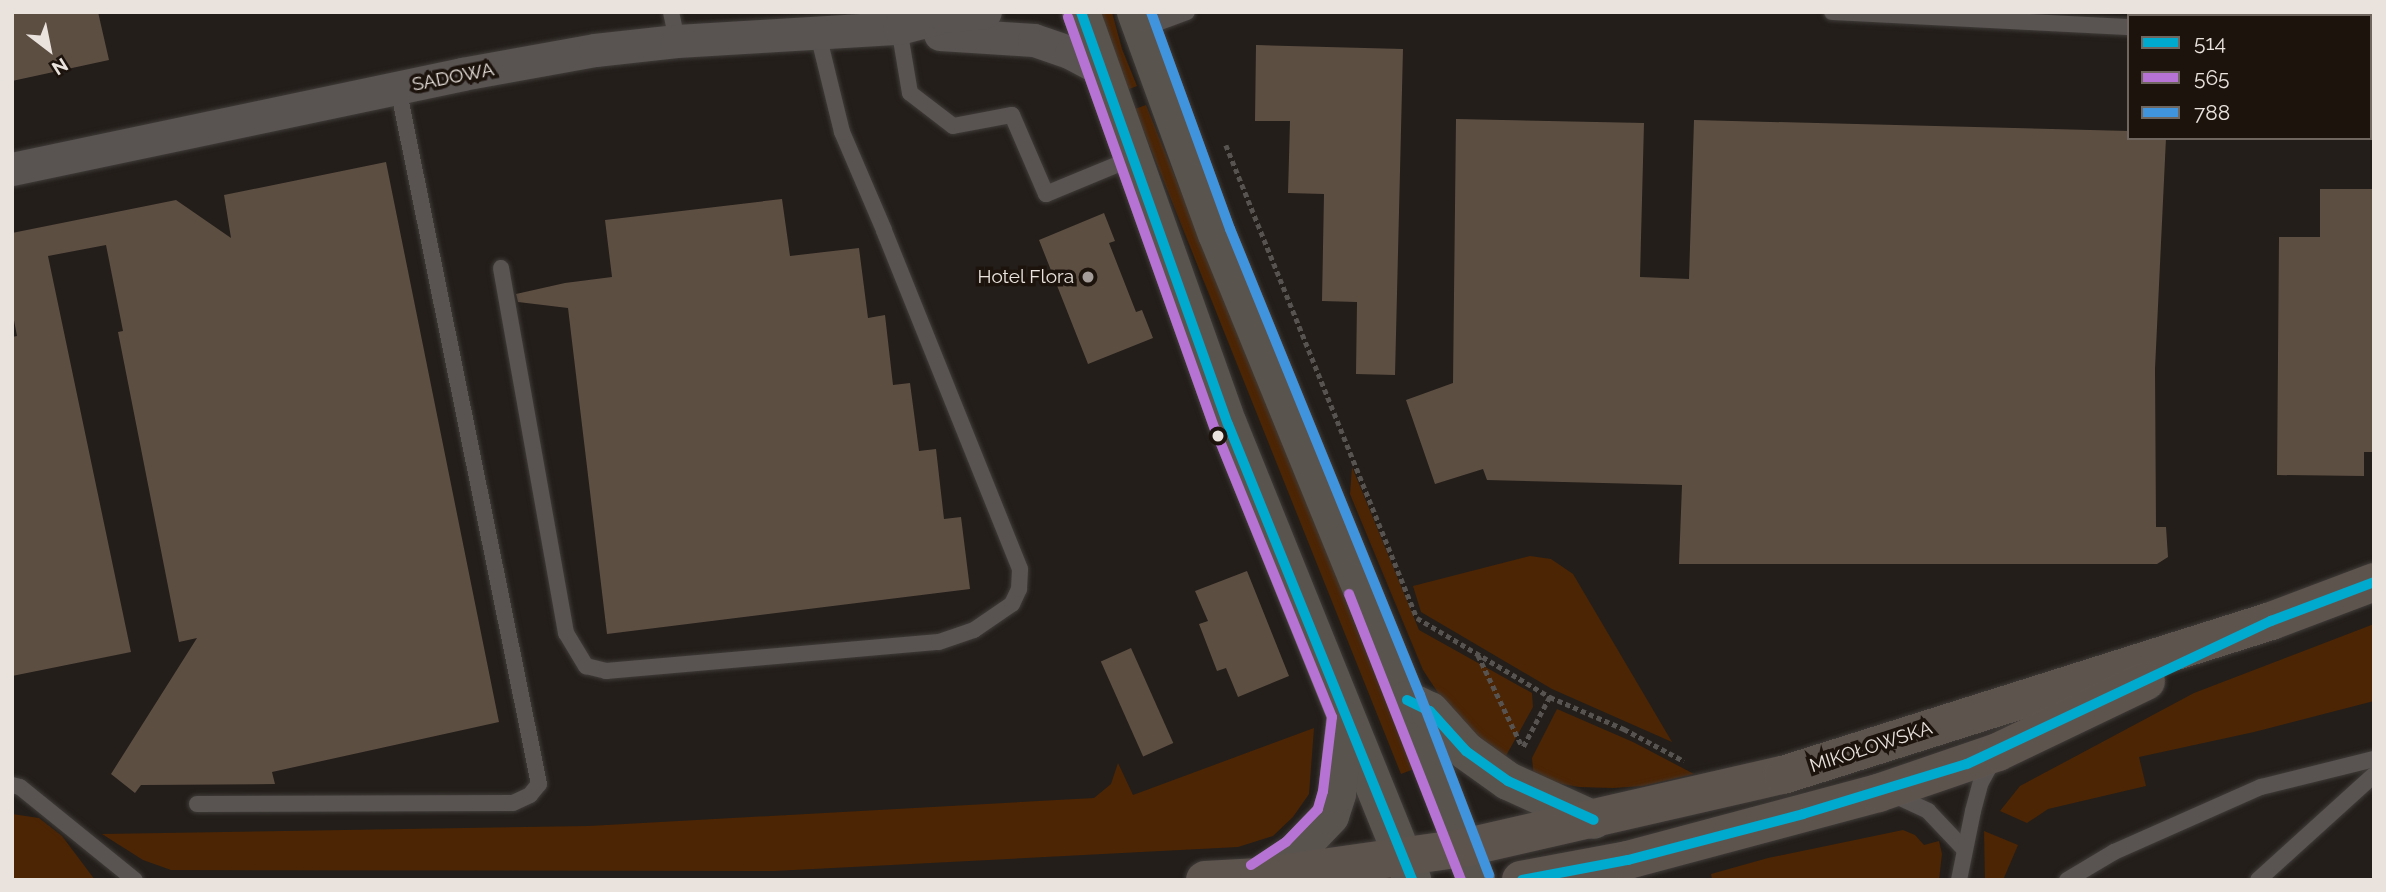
<!DOCTYPE html>
<meta charset="utf-8">
<style>
body{margin:0}
#map{position:relative;width:2386px;height:892px;overflow:hidden;background:#231e1a;font-family:Raleway,sans-serif}
div>[style]{position:absolute}
[style*='--x']{left:calc(var(--x)*1px);top:calc(var(--y)*1px);width:calc(var(--w)*1px);rotate:calc(var(--a)*1deg)}
.green>*{inset:0;background:#4c2504}
.building>*{inset:0;background:#5d4e42;transform-origin:0 0}
.path>*{height:4.5px;margin-top:-2.25px;transform-origin:0;background:repeating-linear-gradient(90deg,#575350 0 5px,transparent 0 8.5px)}
.roads{filter:drop-shadow(0 0 2px #403c39) drop-shadow(0 0 2px #403c39)}
.lane>*{height:16px;margin:-8px;padding:0 8px;transform-origin:8px;border-radius:8px;background:#595452}
.street>*{height:33px;margin:-16.5px;padding:0 16.5px;transform-origin:16.5px;border-radius:16.5px;background:#595452}
.secondary>*{height:38px;margin:-19px;padding:0 19px;transform-origin:19px;border-radius:19px;background:#5a544f}
.primary>*{height:38px;margin:-19px;padding:0 19px;transform-origin:19px;border-radius:19px;background:#5e544e}
.bus-1>*{height:10px;margin:-5px;padding:0 5px;transform-origin:5px;border-radius:5px;background:#00a9ce}
.bus-2>*{height:10px;margin:-5px;padding:0 5px;transform-origin:5px;border-radius:5px;background:#b673d3}
.bus-3>*{height:10px;margin:-5px;padding:0 5px;transform-origin:5px;border-radius:5px;background:#4094de}
.dots>*{width:19px;height:19px;translate:-50% -50%;box-sizing:border-box;border:4px solid #1d130d;border-radius:50%}
span{translate:-50% -50%;white-space:nowrap;text-align:center;line-height:1.15;-webkit-text-stroke:7px #1d130d;paint-order:stroke}
.street-label{font-size:19px;color:#e9e2dd}
.poi-label{font-size:19px;color:#e9e2dd}
.right{translate:-100% -50%;text-align:right}
.frame{position:absolute;inset:0;border:14px solid #e9e2dd;pointer-events:none}
.legend{position:absolute;left:2127px;top:14px;width:245px;height:126px;box-sizing:border-box;background:#1d130d;border:2px solid #6f6660;margin:0;padding:9px 12px;list-style:none;font-size:21px;color:#e9e2dd}
.legend li{display:flex;align-items:center;gap:14px;height:35px}
.legend b{width:35px;border:2px solid #6f6660}
.north{position:absolute;left:14px;top:14px;width:70px;height:70px;-webkit-text-stroke:5px #1d130d;paint-order:stroke;rotate:148deg;font-size:19px;font-weight:700;line-height:28px;text-align:center;color:#e9e2dd}
.north::after{content:'';display:block;margin:auto;width:24px;height:32px;background:#e9e2dd;clip-path:polygon(50% 0,100% 100%,50% 72%,0 100%)}
</style>
<div id="map">
<div class="green">
<div style="clip-path:polygon(1100px 12px,1112px 12px,1122px 49px,1137px 86px,1127px 90px)"></div>
<div style="clip-path:polygon(1146px 105px,1414px 769px,1401px 774px,1135px 109px)"></div>
<div style="clip-path:polygon(1352px 467px,1419px 630px,1532px 693px,1533px 707px,1502px 763px,1452px 714px,1423px 670px,1350px 494px)"></div>
<div style="clip-path:polygon(1530px 556px,1551px 559px,1573px 574px,1672px 742px,1552px 689px,1421px 612px,1413px 586px)"></div>
<div style="clip-path:polygon(2374px 624px,2374px 701px,2254px 732px,2139px 757px,2146px 786px,2048px 809px,2027px 823px,2000px 811px,2020px 786px,2194px 693px)"></div>
<div style="clip-path:polygon(1557px 709px,1633px 742px,1694px 774px,1643px 786px,1613px 788px,1579px 787px,1534px 779px,1532px 758px)"></div>
<div style="clip-path:polygon(1314px 728px,1309px 794px,1293px 817px,1273px 836px,1238px 847px,774px 871px,171px 870px,143px 860px,102px 834px,589px 826px,1094px 798px,1111px 784px,1118px 763px,1133px 795px)"></div>
<div style="clip-path:polygon(12px 814px,39px 818px,62px 836px,95px 880px,12px 880px)"></div>
<div style="clip-path:polygon(1903px 830px,1915px 835px,1924px 845px,1939px 841px,1942px 854px,1939px 880px,1712px 880px,1711px 874px,1768px 858px)"></div>
<div style="clip-path:polygon(1984px 831px,2018px 845px,2003px 880px,1985px 880px)"></div>
</div>
<div class="building">
<div style="clip-path:polygon(12px 12px,98px 12px,109px 60px,12px 81px)"></div>
<div style="clip-path:polygon(1256px 45px,1403px 49px,1395px 375px,1356px 374px,1357px 302px,1322px 301px,1324px 194px,1288px 193px,1290px 121px,1255px 121px)"></div>
<div style="clip-path:polygon(1456px 119px,1644px 123px,1640px 277px,1689px 279px,1694px 120px,2129px 131px,2129px 138px,2166px 138px,2155px 369px,2156px 527px,2166px 527px,2168px 557px,2157px 564px,1679px 564px,1682px 485px,1487px 480px,1483px 469px,1435px 484px,1406px 400px,1453px 383px)"></div>
<div style="clip-path:polygon(386px 162px,499px 722px,272px 772px,275px 784px,141px 785px,135px 793px,111px 774px,197px 638px,179px 642px,118px 332px,123px 331px,106px 245px,48px 256px,131px 652px,12px 676px,12px 337px,17px 336px,12px 310px,12px 233px,176px 200px,231px 238px,224px 195px)"></div>
<div style="clip-path:polygon(2320px 189px,2374px 189px,2374px 452px,2364px 452px,2364px 476px,2277px 475px,2279px 237px,2320px 237px)"></div>
<div style="clip-path:polygon(782px 199px,790px 256px,859px 248px,868px 318px,885px 315px,893px 385px,910px 383px,919px 451px,936px 449px,944px 519px,961px 517px,970px 589px,607px 634px,568px 308px,518px 302px,516px 294px,565px 283px,612px 277px,605px 220px)"></div>
<div style="clip-path:polygon(1104px 213px,1115px 241px,1109px 243px,1136px 312px,1142px 310px,1153px 338px,1088px 364px,1039px 240px)"></div>
<div style="clip-path:polygon(1247px 571px,1289px 676px,1238px 697px,1226px 668px,1217px 671px,1199px 624px,1208px 621px,1195px 591px)"></div>
<div style="left:1131px;top:648px;width:104px;height:33px;rotate:66deg"></div>
</div>
<div class="path">
<div style="--x:1226;--y:145;--w:510;--a:68.01"></div>
<div style="--x:1417;--y:618;--w:155;--a:30.7"></div>
<div style="--x:1550;--y:697;--w:58;--a:117.9"></div>
<div style="--x:1478;--y:655;--w:99;--a:64.2"></div>
<div style="--x:1550;--y:697;--w:81;--a:23.4"></div>
<div style="--x:1624;--y:729;--w:68;--a:28.1"></div>
</div>
<div class="roads">
<div class="lane">
<div style="--x:671;--y:12;--w:30;--a:78"></div>
<div style="--x:1832;--y:12;--w:297;--a:2.9"></div>
<div style="--x:899;--y:28;--w:66;--a:80.4"></div>
<div style="--x:910;--y:93;--w:54;--a:37.5"></div>
<div style="--x:953;--y:126;--w:60;--a:-10.6"></div>
<div style="--x:1012;--y:115;--w:86;--a:66.7"></div>
<div style="--x:1046;--y:194;--w:94;--a:-22.5"></div>
<div style="--x:1141;--y:29;--w:49;--a:-20.3"></div>
<div style="--x:2370;--y:39;--w:4;--a:0"></div>
<div style="--x:501;--y:268;--w:371;--a:79.9"></div>
<div style="--x:566;--y:633;--w:39;--a:59"></div>
<div style="--x:586;--y:666;--w:21;--a:14"></div>
<div style="--x:606;--y:671;--w:334;--a:-5"></div>
<div style="--x:939;--y:642;--w:37;--a:-19"></div>
<div style="--x:974;--y:630;--w:46;--a:-34.4"></div>
<div style="--x:1012;--y:604;--w:17;--a:-65"></div>
<div style="--x:1019;--y:589;--w:20;--a:-87"></div>
<div style="--x:1020;--y:569;--w:365;--a:-111.9"></div>
<div style="--x:884;--y:230;--w:107;--a:-113.2"></div>
<div style="--x:842;--y:132;--w:101;--a:-103.8"></div>
<div style="--x:12;--y:785;--w:8;--a:14"></div>
<div style="--x:20;--y:787;--w:148;--a:39"></div>
<div style="--x:1894;--y:795;--w:38;--a:25"></div>
<div style="--x:1928;--y:811;--w:52;--a:46.5"></div>
<div style="--x:197;--y:804;--w:316;--a:-0.2"></div>
<div style="--x:513;--y:803;--w:19;--a:-25"></div>
<div style="--x:530;--y:795;--w:14;--a:-51"></div>
<div style="--x:539;--y:784;--w:710;--a:-101.45"></div>
<div style="--x:1959;--y:880;--w:70;--a:-78.5"></div>
<div style="--x:1973;--y:811;--w:30;--a:-75"></div>
<div style="--x:1981;--y:782;--w:25;--a:-61"></div>
<div style="--x:2067;--y:880;--w:55;--a:-30.8"></div>
<div style="--x:2114;--y:852;--w:161;--a:-23.9"></div>
<div style="--x:2261;--y:787;--w:116;--a:-13.9"></div>
<div style="--x:2258;--y:880;--w:156;--a:-42.2"></div>
</div>
<div class="street">
<div style="--x:940;--y:34;--w:94;--a:3.7"></div>
<div style="--x:1034;--y:40;--w:39;--a:19"></div>
<div style="--x:1071;--y:53;--w:32;--a:28"></div>
<div style="--x:12;--y:169;--w:460;--a:-11.9"></div>
<div style="--x:462;--y:74;--w:135;--a:-10.2"></div>
<div style="--x:595;--y:50;--w:82;--a:-6.3"></div>
<div style="--x:677;--y:41;--w:222;--a:-3.4"></div>
<div style="--x:899;--y:28;--w:48;--a:-14.6"></div>
<div style="--x:945;--y:16;--w:40;--a:-5.7"></div>
</div>
<div class="secondary">
<div style="--x:1081;--y:12;--w:437;--a:70.4"></div>
<div style="--x:1228;--y:424;--w:492;--a:68"></div>
<div style="--x:1136;--y:12;--w:236;--a:70"></div>
<div style="--x:1217;--y:234;--w:503;--a:67.82"></div>
<div style="--x:1407;--y:700;--w:193;--a:69"></div>
<div style="--x:1407;--y:700;--w:25;--a:26"></div>
<div style="--x:1430;--y:711;--w:54;--a:48"></div>
<div style="--x:1466;--y:751;--w:52;--a:35.5"></div>
<div style="--x:1508;--y:781;--w:94;--a:24.4"></div>
<div style="--x:1259;--y:877;--w:43;--a:-33.7"></div>
<div style="--x:1295;--y:853;--w:51;--a:-46.6"></div>
<div style="--x:1330;--y:816;--w:23;--a:-72"></div>
<div style="--x:1337;--y:794;--w:74;--a:-83.8"></div>
</div>
<div class="primary">
<div style="--x:1205;--y:880;--w:54;--a:-3.2"></div>
<div style="--x:1259;--y:877;--w:206;--a:-8.1"></div>
<div style="--x:1463;--y:848;--w:328;--a:-12.9"></div>
<div style="--x:1783;--y:775;--w:512;--a:-17.51"></div>
<div style="--x:2271;--y:621;--w:110;--a:-20.7"></div>
<div style="--x:1521;--y:880;--w:109;--a:-10.6"></div>
<div style="--x:1628;--y:860;--w:259;--a:-15"></div>
<div style="--x:1878;--y:793;--w:127;--a:-18.9"></div>
<div style="--x:1998;--y:752;--w:164;--a:-25.6"></div>
</div>
</div>
<div class="bus-1">
<div style="--x:1081;--y:12;--w:437;--a:70.4"></div>
<div style="--x:1228;--y:424;--w:492;--a:68"></div>
<div style="--x:1407;--y:700;--w:25;--a:26"></div>
<div style="--x:1430;--y:711;--w:54;--a:48"></div>
<div style="--x:1466;--y:751;--w:52;--a:35.5"></div>
<div style="--x:1508;--y:781;--w:94;--a:24.4"></div>
<div style="--x:1522;--y:880;--w:108;--a:-10.7"></div>
<div style="--x:1628;--y:860;--w:181;--a:-14.7"></div>
<div style="--x:1803;--y:814;--w:171;--a:-17"></div>
<div style="--x:1967;--y:764;--w:336;--a:-25.2"></div>
<div style="--x:2271;--y:621;--w:110;--a:-20.7"></div>
</div>
<div class="bus-2">
<div style="--x:1068;--y:17;--w:437;--a:70.4"></div>
<div style="--x:1215;--y:429;--w:311;--a:67.9"></div>
<div style="--x:1332;--y:717;--w:75;--a:96.9"></div>
<div style="--x:1323;--y:791;--w:19;--a:106"></div>
<div style="--x:1318;--y:809;--w:46;--a:134.1"></div>
<div style="--x:1286;--y:842;--w:42;--a:146.7"></div>
<div style="--x:1349;--y:594;--w:307;--a:68.6"></div>
</div>
<div class="bus-3">
<div style="--x:1151;--y:12;--w:231;--a:70"></div>
<div style="--x:1230;--y:229;--w:503;--a:67.82"></div>
<div style="--x:1420;--y:695;--w:193;--a:69"></div>
</div>
<div class="dots">
<div style="left:1088px;top:277px;background:#a49d99"></div>
<div style="left:1218px;top:436px;background:#e9e2dd"></div>
</div>
<div class="street-label">
<span style="left:453px;top:77px;rotate:-11deg">SADOWA</span>
<span style="left:1871px;top:747px;rotate:-18deg">MIKOŁOWSKA</span>
</div>
<div class="poi-label">
<span class="right" style="left:1074px;top:277px">Hotel Flora</span>
</div>
<div class="frame"></div>
<ul class="legend">
<li><b style="height:9px;background:#00a9ce"></b>514</li>
<li><b style="height:9px;background:#b673d3"></b>565</li>
<li><b style="height:9px;background:#4094de"></b>788</li>
</ul>
<div class="north">N</div>
</div>
